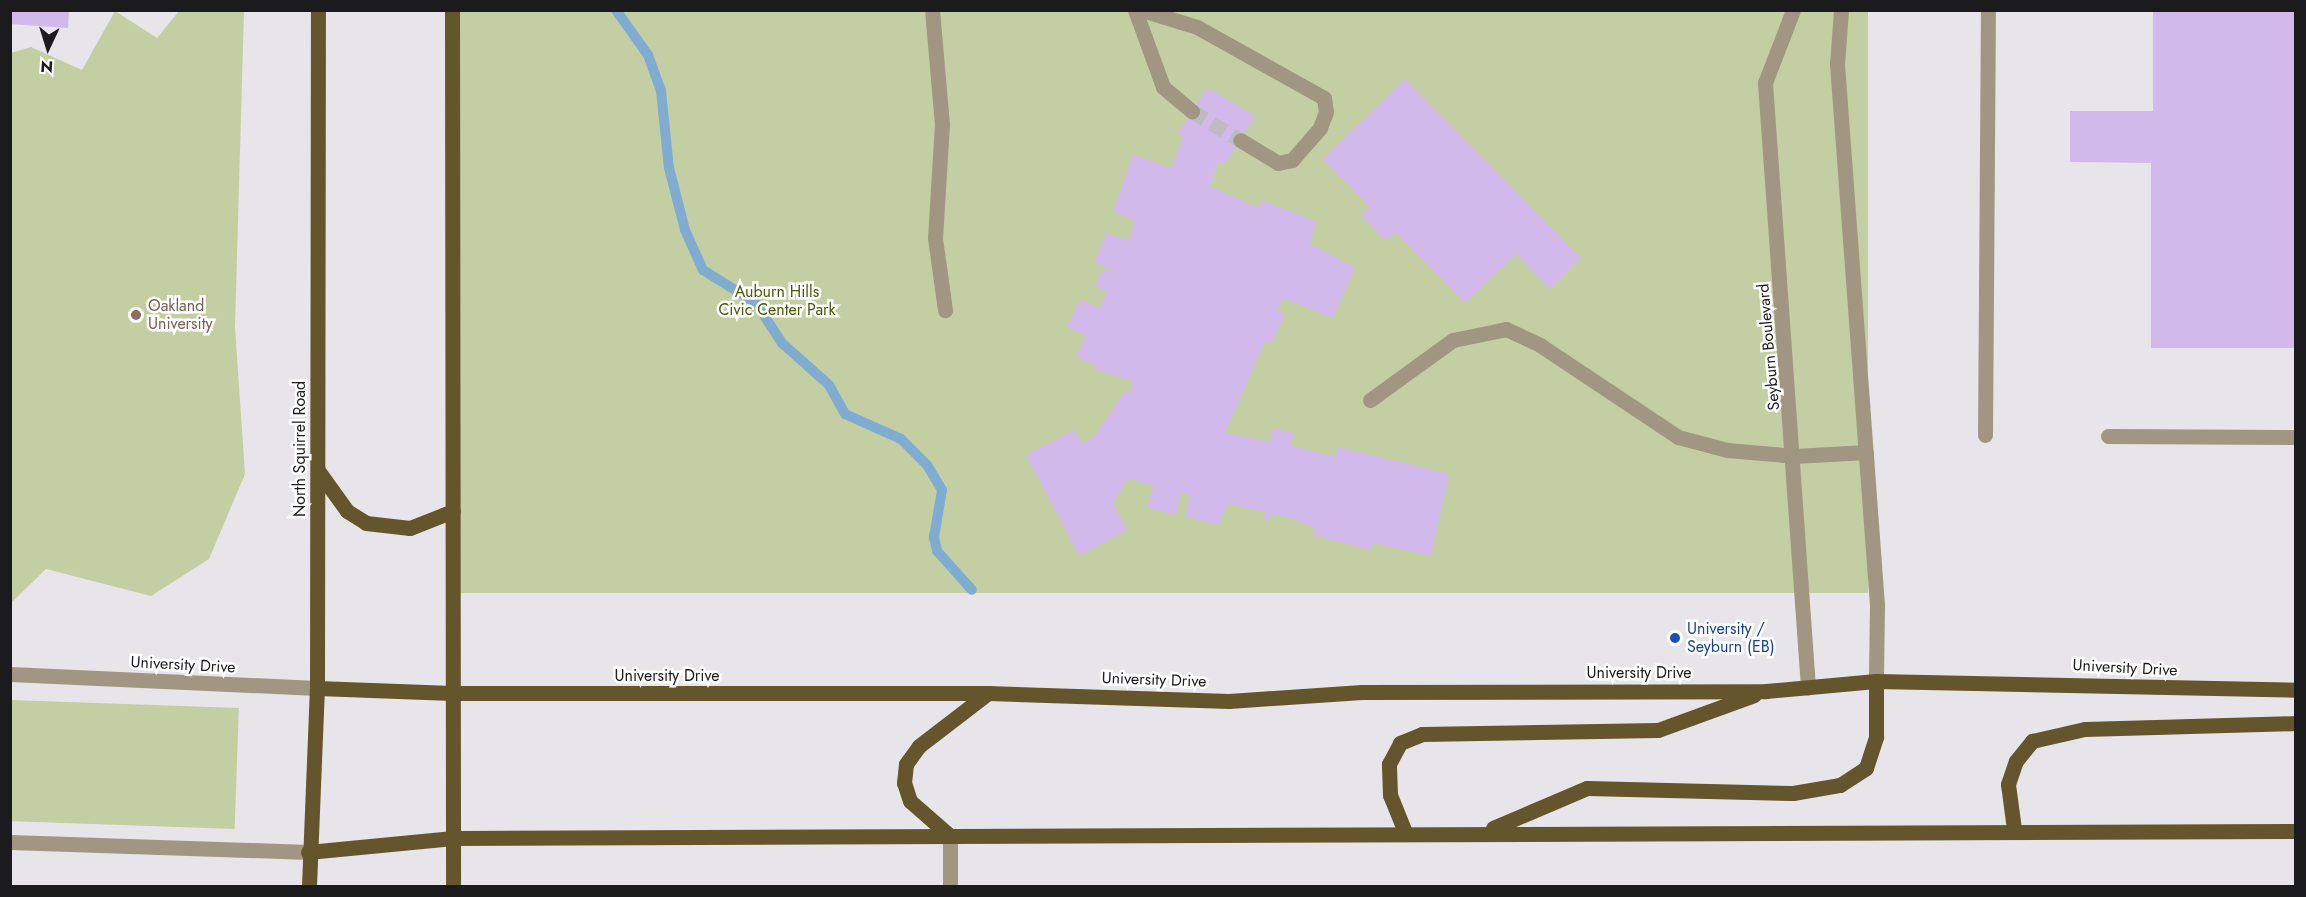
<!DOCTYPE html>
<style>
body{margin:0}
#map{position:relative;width:2306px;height:897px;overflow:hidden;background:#e7e5ea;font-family:Jost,sans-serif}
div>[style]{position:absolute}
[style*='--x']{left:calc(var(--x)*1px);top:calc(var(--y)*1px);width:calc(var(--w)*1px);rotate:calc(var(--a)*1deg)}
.green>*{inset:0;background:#c3cfa3;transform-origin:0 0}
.stream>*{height:10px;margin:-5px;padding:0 5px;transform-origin:5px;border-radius:5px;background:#80acd2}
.building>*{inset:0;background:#d1baeb}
.minor-tunnel>*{height:15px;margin-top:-7.5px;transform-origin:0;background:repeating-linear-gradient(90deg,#bebcc1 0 15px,transparent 0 23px)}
.minor>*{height:15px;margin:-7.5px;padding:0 7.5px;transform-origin:7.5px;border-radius:7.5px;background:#a09681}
.major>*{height:15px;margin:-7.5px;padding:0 7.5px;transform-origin:7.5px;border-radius:7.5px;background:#65552d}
.dots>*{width:16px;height:16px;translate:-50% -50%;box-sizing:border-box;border:3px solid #fff;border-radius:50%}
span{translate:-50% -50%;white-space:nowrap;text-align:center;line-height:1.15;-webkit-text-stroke:5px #fff;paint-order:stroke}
.park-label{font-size:16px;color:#4b5902}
.education-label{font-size:16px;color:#785e54}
.left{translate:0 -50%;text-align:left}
.street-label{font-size:16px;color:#1b1a1c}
.transit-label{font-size:16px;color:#164399}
.frame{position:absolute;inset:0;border:12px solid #1b1a1c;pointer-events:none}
.north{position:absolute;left:18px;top:18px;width:60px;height:60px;-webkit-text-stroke:4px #fff;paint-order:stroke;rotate:184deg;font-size:16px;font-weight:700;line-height:24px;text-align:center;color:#1b1a1c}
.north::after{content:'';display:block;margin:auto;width:21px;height:27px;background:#1b1a1c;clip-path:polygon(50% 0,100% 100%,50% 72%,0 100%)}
</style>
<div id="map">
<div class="green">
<div style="clip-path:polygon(115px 11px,157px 38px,179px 11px,244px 11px,235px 327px,245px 474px,209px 559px,151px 596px,46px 569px,11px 603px,11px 53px,31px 47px,82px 70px)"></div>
<div style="left:457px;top:11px;width:1411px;height:582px"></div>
<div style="left:11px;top:700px;width:228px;height:121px;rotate:2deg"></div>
</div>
<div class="stream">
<div style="--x:616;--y:10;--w:55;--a:54.6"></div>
<div style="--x:648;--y:55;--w:38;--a:70"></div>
<div style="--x:661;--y:91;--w:77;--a:84.1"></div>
<div style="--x:669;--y:168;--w:64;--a:75.5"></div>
<div style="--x:685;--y:230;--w:44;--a:65.8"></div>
<div style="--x:703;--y:270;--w:62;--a:31.9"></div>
<div style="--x:756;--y:303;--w:48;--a:57"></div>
<div style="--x:782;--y:343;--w:63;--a:41.8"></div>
<div style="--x:829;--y:385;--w:33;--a:61"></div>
<div style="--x:845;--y:414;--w:61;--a:24.1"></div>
<div style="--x:901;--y:439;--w:37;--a:45"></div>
<div style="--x:927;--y:465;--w:29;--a:59"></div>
<div style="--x:942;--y:490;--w:48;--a:99.7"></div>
<div style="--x:934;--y:537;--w:14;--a:78"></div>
<div style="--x:937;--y:551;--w:52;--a:48.1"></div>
</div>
<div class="building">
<div style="clip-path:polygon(10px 10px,69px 10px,68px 28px,10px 24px)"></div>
<div style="clip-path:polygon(2153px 10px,2296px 10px,2296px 348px,2151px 348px,2151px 163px,2070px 162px,2070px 111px,2153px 111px)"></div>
<div style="clip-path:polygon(1405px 79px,1581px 258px,1550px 289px,1516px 254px,1465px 303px,1395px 232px,1386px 241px,1361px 215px,1370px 207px,1323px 159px)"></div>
<div style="clip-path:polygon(1207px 88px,1255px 116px,1225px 164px,1219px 161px,1209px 186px,1259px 208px,1262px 200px,1317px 222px,1309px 243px,1355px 268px,1333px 318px,1283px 298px,1277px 311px,1285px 314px,1272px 343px,1265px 341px,1225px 433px,1270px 442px,1273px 429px,1294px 433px,1291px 446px,1336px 457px,1338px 447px,1449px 474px,1431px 556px,1373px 543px,1370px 550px,1313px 535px,1315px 528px,1293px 519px,1271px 514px,1269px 521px,1263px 519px,1265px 512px,1227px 504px,1219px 525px,1185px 517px,1190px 495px,1181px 493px,1176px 515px,1147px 508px,1153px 485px,1128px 479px,1113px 503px,1127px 530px,1079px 556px,1026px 455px,1074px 430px,1082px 444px,1094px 437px,1125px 391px,1130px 393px,1133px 381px,1094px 369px,1096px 365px,1076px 357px,1086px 335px,1067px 327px,1080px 300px,1100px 308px,1107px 291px,1095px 287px,1102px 270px,1115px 271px,1094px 262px,1107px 233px,1128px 241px,1135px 220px,1113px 212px,1133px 154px,1171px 169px,1183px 137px,1178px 133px)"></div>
</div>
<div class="minor-tunnel">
<div style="--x:1192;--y:111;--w:56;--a:31.1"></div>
</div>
<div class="minor">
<div style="--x:932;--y:10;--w:114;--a:85"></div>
<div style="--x:942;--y:124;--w:114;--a:93.5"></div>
<div style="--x:935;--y:238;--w:73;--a:82.1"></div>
<div style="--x:1135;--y:10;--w:82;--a:70"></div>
<div style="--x:1163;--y:87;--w:38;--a:40"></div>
<div style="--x:1142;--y:10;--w:58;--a:17.2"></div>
<div style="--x:1197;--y:27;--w:145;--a:29.2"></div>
<div style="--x:1324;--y:98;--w:14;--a:82"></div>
<div style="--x:1326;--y:112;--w:17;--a:111"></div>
<div style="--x:1320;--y:128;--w:43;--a:131.2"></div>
<div style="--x:1292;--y:160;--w:14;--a:168"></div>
<div style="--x:1278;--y:163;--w:44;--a:-148.8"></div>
<div style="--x:1793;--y:10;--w:78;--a:111"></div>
<div style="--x:1765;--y:83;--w:606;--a:85.93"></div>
<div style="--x:1841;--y:10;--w:54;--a:94.2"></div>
<div style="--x:1837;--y:64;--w:542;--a:85.77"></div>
<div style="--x:1877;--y:605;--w:76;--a:90.8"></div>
<div style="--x:1370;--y:400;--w:102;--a:-35.9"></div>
<div style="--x:1453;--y:340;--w:54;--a:-11.7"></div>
<div style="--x:1506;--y:329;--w:38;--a:25"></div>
<div style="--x:1540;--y:345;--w:166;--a:33.7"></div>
<div style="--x:1678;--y:437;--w:51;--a:14.9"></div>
<div style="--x:1727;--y:450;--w:68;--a:5"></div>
<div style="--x:1795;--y:456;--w:71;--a:-3.2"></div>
<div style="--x:1985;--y:435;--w:425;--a:-89.6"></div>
<div style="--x:2108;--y:436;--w:188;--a:0.3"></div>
<div style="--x:10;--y:674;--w:307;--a:2.6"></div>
<div style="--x:950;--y:836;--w:50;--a:90"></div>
<div style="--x:10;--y:842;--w:298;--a:1.9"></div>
</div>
<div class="major">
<div style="--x:452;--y:10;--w:876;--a:89.93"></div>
<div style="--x:319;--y:472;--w:48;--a:54.3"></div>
<div style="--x:347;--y:511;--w:22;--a:32"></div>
<div style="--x:366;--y:523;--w:44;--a:6.5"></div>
<div style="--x:410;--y:528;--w:46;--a:-21.6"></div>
<div style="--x:317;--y:688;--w:135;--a:2.1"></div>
<div style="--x:452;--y:693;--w:536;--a:0"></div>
<div style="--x:988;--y:693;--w:241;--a:1.9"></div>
<div style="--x:1229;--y:701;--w:133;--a:-3.9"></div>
<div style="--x:1362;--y:692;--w:404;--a:-0.1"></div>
<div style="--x:1766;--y:691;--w:110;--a:-5.2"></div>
<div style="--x:1876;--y:681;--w:420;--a:1.2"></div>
<div style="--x:1493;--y:828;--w:102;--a:-23.1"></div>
<div style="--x:1587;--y:788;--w:206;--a:1.4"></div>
<div style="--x:1793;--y:793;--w:48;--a:-9.7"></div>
<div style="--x:1840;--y:785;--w:31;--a:-33"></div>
<div style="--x:1866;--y:768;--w:33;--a:-72"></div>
<div style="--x:1876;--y:737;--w:56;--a:-90"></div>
<div style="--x:2014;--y:829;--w:45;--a:-97.6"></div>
<div style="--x:2008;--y:784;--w:24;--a:-71"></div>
<div style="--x:2016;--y:761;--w:26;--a:-51"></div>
<div style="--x:2032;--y:741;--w:54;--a:-12.8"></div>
<div style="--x:2085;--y:729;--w:211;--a:-1.6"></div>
<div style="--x:1405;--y:832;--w:40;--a:-112"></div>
<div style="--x:1390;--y:795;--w:31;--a:-92"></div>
<div style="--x:1389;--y:764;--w:24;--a:-62"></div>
<div style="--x:1400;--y:743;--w:24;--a:-22"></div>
<div style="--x:1422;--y:734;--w:236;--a:-1"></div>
<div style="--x:1658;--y:730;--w:102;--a:-20"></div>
<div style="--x:950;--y:836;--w:53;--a:-138.8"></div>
<div style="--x:910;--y:801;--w:19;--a:-108"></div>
<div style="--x:904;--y:783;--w:19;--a:-84"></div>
<div style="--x:906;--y:764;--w:22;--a:-54"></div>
<div style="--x:919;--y:746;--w:87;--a:-37.5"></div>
<div style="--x:308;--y:852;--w:146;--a:-5.5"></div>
<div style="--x:453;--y:838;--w:1843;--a:-0.22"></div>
<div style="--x:309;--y:886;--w:198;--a:-87.7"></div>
<div style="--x:317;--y:688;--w:678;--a:-89.92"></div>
</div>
<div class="dots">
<div style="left:136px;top:315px;background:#8d6e63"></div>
<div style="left:1675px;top:638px;background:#1a4fb4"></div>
</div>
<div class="park-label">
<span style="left:777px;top:301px">Auburn Hills<br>Civic Center Park</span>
</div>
<div class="education-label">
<span class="left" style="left:148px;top:315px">Oakland<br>University</span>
</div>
<div class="street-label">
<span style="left:1769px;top:347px;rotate:-95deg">Seyburn Boulevard</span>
<span style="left:300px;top:449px;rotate:-90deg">North Squirrel Road</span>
<span style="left:183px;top:665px;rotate:3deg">University Drive</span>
<span style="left:2125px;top:668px;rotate:3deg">University Drive</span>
<span style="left:1639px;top:673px">University Drive</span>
<span style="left:667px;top:676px">University Drive</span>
<span style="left:1154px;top:680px;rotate:2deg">University Drive</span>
</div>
<div class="transit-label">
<span class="left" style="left:1687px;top:638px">University /<br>Seyburn (EB)</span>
</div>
<div class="frame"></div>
<div class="north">N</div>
</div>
